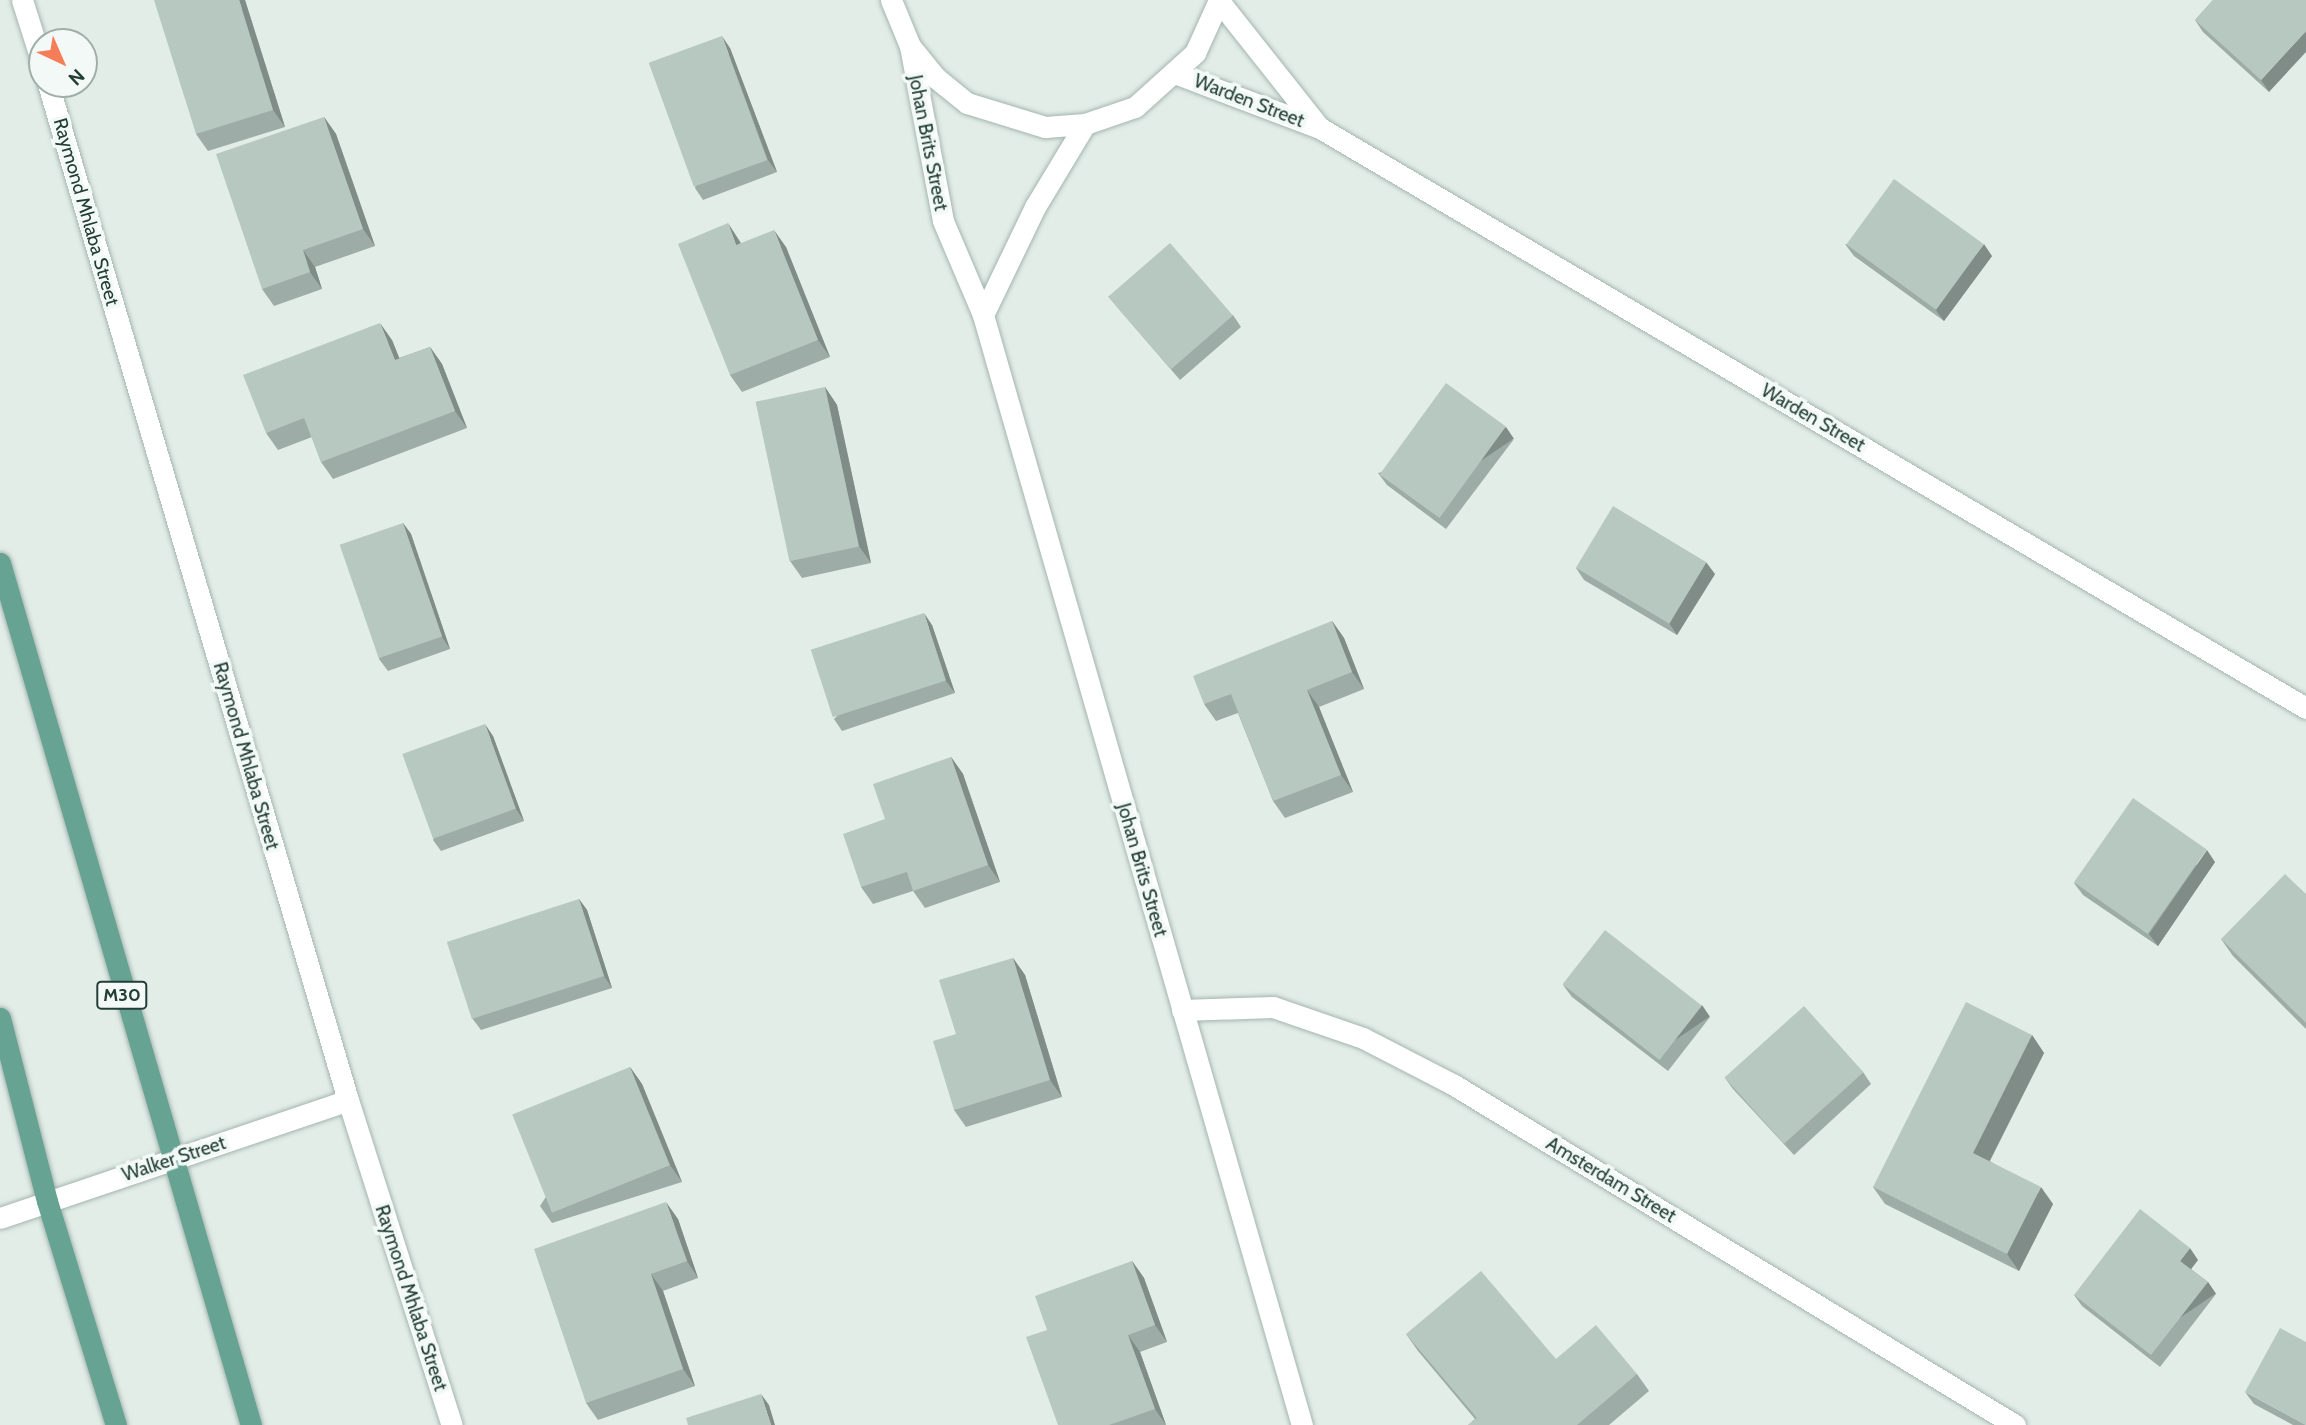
<!DOCTYPE html>
<style>
body{margin:0}
#map{position:relative;width:2306px;height:1425px;overflow:hidden;background:#e2ede8;font-family:Cabin,sans-serif}
div>[style]{position:absolute}
[style*='--x']{left:calc(var(--x)*1px);top:calc(var(--y)*1px);width:calc(var(--w)*1px);rotate:calc(var(--a)*1deg)}
.roads{filter:drop-shadow(0 0 2px #a5b5af) drop-shadow(0 0 2px #a5b5af)}
.street>*{height:21px;margin:-10.5px;padding:0 10.5px;transform-origin:10.5px;border-radius:10.5px;background:#fff}
.primary>*{height:21px;margin:-10.5px;padding:0 10.5px;transform-origin:10.5px;border-radius:10.5px;background:#66a393}
.wall>*{inset:0;background:#9daca6}
.shaded-wall>*{inset:0;background:#808c87;transform-origin:0 0}
.building>*{inset:0;background:#b7c8c1;transform-origin:0 0}
span{translate:-50% -50%;white-space:nowrap;text-align:center;line-height:1.15;-webkit-text-stroke:7px #f3f9f6;paint-order:stroke}
.shield-label span{padding:2px 5px;background:#f3f9f6;border:2px solid;border-radius:5px;-webkit-text-stroke-width:0}
.shield-label{font-size:18px;color:#223e36;font-weight:700}
.street-label{font-size:19px;color:#223e36}
.north{position:absolute;left:28px;top:28px;width:70px;height:70px;box-sizing:border-box;background:#f3f9f6;border:2px solid #9faea9;border-radius:50%;rotate:136deg;font-size:19px;font-weight:700;line-height:28px;text-align:center;color:#223e36}
.north::after{content:'';display:block;margin:auto;width:24px;height:32px;background:#f57e58;clip-path:polygon(50% 0,100% 100%,50% 72%,0 100%)}
</style>
<div id="map">
<div class="roads">
<div class="street">
<div style="--x:22;--y:0;--w:66;--a:72.4"></div>
<div style="--x:891;--y:0;--w:50;--a:67.6"></div>
<div style="--x:910;--y:46;--w:41;--a:50.9"></div>
<div style="--x:936;--y:78;--w:40;--a:39"></div>
<div style="--x:967;--y:103;--w:82;--a:17.1"></div>
<div style="--x:1045;--y:127;--w:40;--a:-4.3"></div>
<div style="--x:1085;--y:124;--w:53;--a:-18.8"></div>
<div style="--x:1135;--y:107;--w:81;--a:-42"></div>
<div style="--x:1195;--y:53;--w:58;--a:-65.6"></div>
<div style="--x:1219;--y:1;--w:161;--a:51.6"></div>
<div style="--x:910;--y:46;--w:178;--a:79.3"></div>
<div style="--x:943;--y:221;--w:102;--a:66.9"></div>
<div style="--x:983;--y:315;--w:1155;--a:73.97"></div>
<div style="--x:1177;--y:74;--w:153;--a:20.7"></div>
<div style="--x:1320;--y:128;--w:1144;--a:30.47"></div>
<div style="--x:48;--y:84;--w:1059;--a:73.55"></div>
<div style="--x:348;--y:1100;--w:341;--a:72.3"></div>
<div style="--x:983;--y:315;--w:120;--a:-64.3"></div>
<div style="--x:1035;--y:207;--w:97;--a:-58.9"></div>
<div style="--x:1182;--y:1010;--w:91;--a:-1.9"></div>
<div style="--x:1273;--y:1007;--w:95;--a:19"></div>
<div style="--x:1363;--y:1038;--w:102;--a:27.3"></div>
<div style="--x:1454;--y:1085;--w:656;--a:31.22"></div>
<div style="--x:0;--y:1218;--w:367;--a:-18.7"></div>
</div>
<div class="primary">
<div style="--x:0;--y:563;--w:898;--a:73.77"></div>
<div style="--x:0;--y:1018;--w:189;--a:75.6"></div>
<div style="--x:47;--y:1201;--w:234;--a:72.9"></div>
</div>
</div>
<div class="wall">
<div style="clip-path:polygon(245px 0,285px 127px,208px 151px,196px 134px)"></div>
<div style="clip-path:polygon(2213px 0,2269px 92px,2203px 32px,2195px 20px)"></div>
<div style="clip-path:polygon(730px 48px,777px 172px,703px 200px,695px 188px)"></div>
<div style="clip-path:polygon(324px 117px,336px 134px,375px 246px,315px 267px,322px 289px,274px 306px,262px 289px)"></div>
<div style="clip-path:polygon(739px 240px,741px 243px,786px 247px,830px 357px,742px 392px,730px 375px)"></div>
<div style="clip-path:polygon(1845px 244px,1992px 256px,1944px 321px,1854px 256px)"></div>
<div style="clip-path:polygon(1108px 296px,1233px 315px,1241px 327px,1180px 380px,1117px 307px)"></div>
<div style="clip-path:polygon(392px 340px,399px 358px,430px 347px,442px 364px,467px 428px,333px 479px,321px 462px,312px 437px,278px 450px,266px 433px)"></div>
<div style="clip-path:polygon(825px 387px,837px 405px,871px 563px,802px 578px,790px 561px)"></div>
<div style="clip-path:polygon(1514px 439px,1446px 529px,1387px 485px,1378px 473px)"></div>
<div style="clip-path:polygon(403px 523px,411px 534px,450px 649px,388px 671px,379px 659px)"></div>
<div style="clip-path:polygon(1576px 568px,1715px 574px,1677px 635px,1584px 580px)"></div>
<div style="clip-path:polygon(1332px 621px,1344px 638px,1364px 689px,1319px 707px,1353px 792px,1285px 818px,1273px 801px,1238px 713px,1216px 721px,1204px 704px)"></div>
<div style="clip-path:polygon(932px 625px,955px 693px,842px 731px,834px 719px)"></div>
<div style="clip-path:polygon(493px 736px,524px 821px,441px 851px,433px 840px)"></div>
<div style="clip-path:polygon(951px 757px,963px 774px,1000px 882px,925px 908px,913px 891px,873px 904px,861px 887px,885px 819px)"></div>
<div style="clip-path:polygon(2215px 862px,2158px 946px,2083px 895px,2074px 883px)"></div>
<div style="clip-path:polygon(2306px 894px,2306px 1029px,2233px 956px,2221px 939px)"></div>
<div style="clip-path:polygon(579px 899px,587px 910px,612px 988px,481px 1030px,472px 1018px)"></div>
<div style="clip-path:polygon(1013px 958px,1025px 975px,1062px 1097px,966px 1127px,954px 1110px,956px 1034px)"></div>
<div style="clip-path:polygon(1563px 985px,1710px 1017px,1668px 1071px,1572px 997px)"></div>
<div style="clip-path:polygon(2032px 1035px,2044px 1053px,1990px 1161px,2053px 1204px,2019px 1271px,1885px 1204px,1873px 1187px)"></div>
<div style="clip-path:polygon(630px 1067px,642px 1084px,682px 1182px,552px 1223px,540px 1206px)"></div>
<div style="clip-path:polygon(1863px 1072px,1871px 1084px,1794px 1155px,1733px 1089px,1725px 1078px)"></div>
<div style="clip-path:polygon(678px 1219px,698px 1278px,663px 1291px,695px 1386px,598px 1420px,586px 1403px)"></div>
<div style="clip-path:polygon(2198px 1260px,2191px 1269px,2208px 1282px,2216px 1294px,2160px 1367px,2082px 1306px,2074px 1295px)"></div>
<div style="clip-path:polygon(1132px 1261px,1144px 1278px,1167px 1342px,1140px 1352px,1166px 1425px,1058px 1425px,1047px 1330px)"></div>
<div style="clip-path:polygon(1406px 1334px,1556px 1359px,1637px 1374px,1649px 1391px,1609px 1425px,1468px 1425px,1475px 1419px,1418px 1351px)"></div>
<div style="clip-path:polygon(2245px 1392px,2306px 1425px,2293px 1425px,2254px 1404px)"></div>
</div>
<div class="shaded-wall">
<div style="clip-path:polygon(239px 0,245px 0,285px 127px,273px 110px)"></div>
<div style="clip-path:polygon(2306px 31px,2306px 52px,2269px 92px,2261px 80px)"></div>
<div style="clip-path:polygon(722px 36px,730px 48px,777px 172px,768px 160px)"></div>
<div style="clip-path:polygon(324px 117px,336px 134px,375px 246px,363px 229px)"></div>
<div style="clip-path:polygon(728px 223px,739px 240px,748px 262px,736px 245px)"></div>
<div style="clip-path:polygon(774px 230px,786px 247px,830px 357px,818px 340px)"></div>
<div style="clip-path:polygon(1984px 244px,1992px 256px,1944px 321px,1935px 309px)"></div>
<div style="clip-path:polygon(303px 250px,315px 267px,322px 289px,310px 272px)"></div>
<div style="clip-path:polygon(380px 323px,392px 340px,407px 377px,395px 360px)"></div>
<div style="clip-path:polygon(430px 347px,442px 364px,467px 428px,455px 411px)"></div>
<div style="clip-path:polygon(825px 387px,837px 405px,871px 563px,859px 546px)"></div>
<div style="left:1506px;top:427px;width:14px;height:114px;rotate:56deg"></div>
<div style="clip-path:polygon(403px 523px,411px 534px,450px 649px,442px 637px)"></div>
<div style="clip-path:polygon(1706px 562px,1715px 574px,1677px 635px,1669px 623px)"></div>
<div style="clip-path:polygon(924px 613px,932px 625px,955px 693px,946px 681px)"></div>
<div style="clip-path:polygon(1332px 621px,1344px 638px,1364px 689px,1352px 672px)"></div>
<div style="clip-path:polygon(1307px 690px,1319px 707px,1353px 792px,1341px 775px)"></div>
<div style="clip-path:polygon(485px 724px,493px 736px,524px 821px,516px 809px)"></div>
<div style="clip-path:polygon(951px 757px,963px 774px,1000px 882px,988px 865px)"></div>
<div style="clip-path:polygon(2207px 850px,2215px 862px,2158px 946px,2149px 934px)"></div>
<div style="clip-path:polygon(579px 899px,587px 910px,612px 988px,604px 976px)"></div>
<div style="clip-path:polygon(1013px 958px,1025px 975px,1062px 1097px,1050px 1080px)"></div>
<div style="left:1702px;top:1005px;width:14px;height:68px;rotate:56deg"></div>
<div style="clip-path:polygon(2032px 1035px,2044px 1053px,1985px 1170px,1973px 1153px)"></div>
<div style="clip-path:polygon(630px 1067px,642px 1084px,682px 1182px,670px 1165px)"></div>
<div style="clip-path:polygon(2041px 1187px,2053px 1204px,2019px 1271px,2007px 1254px)"></div>
<div style="clip-path:polygon(666px 1202px,678px 1219px,698px 1278px,687px 1261px)"></div>
<div style="clip-path:polygon(2190px 1248px,2198px 1260px,2188px 1273px,2180px 1261px)"></div>
<div style="clip-path:polygon(1132px 1261px,1144px 1278px,1167px 1342px,1155px 1325px)"></div>
<div style="clip-path:polygon(651px 1274px,663px 1291px,695px 1386px,683px 1369px)"></div>
<div style="left:2208px;top:1282px;width:14px;height:93px;rotate:56deg"></div>
<div style="clip-path:polygon(1128px 1335px,1140px 1352px,1166px 1425px,1155px 1409px)"></div>
<div style="clip-path:polygon(761px 1394px,769px 1405px,775px 1425px,771px 1425px)"></div>
</div>
<div class="building">
<div style="clip-path:polygon(154px 0,239px 0,273px 110px,196px 134px)"></div>
<div style="clip-path:polygon(2213px 0,2306px 0,2306px 31px,2261px 80px,2195px 20px)"></div>
<div style="left:722px;top:36px;width:132px;height:78px;rotate:70deg"></div>
<div style="clip-path:polygon(324px 117px,363px 229px,303px 250px,310px 272px,262px 289px,216px 154px)"></div>
<div style="left:1894px;top:179px;width:111px;height:81px;rotate:36deg"></div>
<div style="clip-path:polygon(728px 223px,736px 245px,774px 230px,818px 340px,730px 375px,678px 244px)"></div>
<div style="left:1170px;top:243px;width:96px;height:82px;rotate:49deg"></div>
<div style="clip-path:polygon(380px 323px,395px 360px,430px 347px,455px 411px,321px 462px,304px 418px,266px 433px,243px 375px)"></div>
<div style="left:1446px;top:383px;width:74px;height:113px;rotate:36deg"></div>
<div style="left:825px;top:387px;width:163px;height:71px;rotate:78deg"></div>
<div style="left:1613px;top:506px;width:109px;height:72px;rotate:31deg"></div>
<div style="left:403px;top:523px;width:120px;height:67px;rotate:71deg"></div>
<div style="left:924px;top:613px;width:71px;height:119px;rotate:72deg"></div>
<div style="clip-path:polygon(1332px 621px,1352px 672px,1307px 690px,1341px 775px,1273px 801px,1231px 694px,1204px 704px,1193px 676px)"></div>
<div style="left:485px;top:724px;width:90px;height:88px;rotate:70deg"></div>
<div style="clip-path:polygon(951px 757px,988px 865px,913px 891px,907px 872px,861px 887px,843px 834px,885px 819px,873px 784px)"></div>
<div style="left:2133px;top:798px;width:90px;height:103px;rotate:35deg"></div>
<div style="clip-path:polygon(2285px 874px,2306px 894px,2306px 1023px,2221px 939px)"></div>
<div style="left:579px;top:899px;width:81px;height:139px;rotate:72deg"></div>
<div style="left:1605px;top:930px;width:123px;height:69px;rotate:38deg"></div>
<div style="clip-path:polygon(1013px 958px,1050px 1080px,954px 1110px,933px 1041px,956px 1034px,939px 980px)"></div>
<div style="clip-path:polygon(1966px 1002px,2032px 1035px,1973px 1153px,2041px 1187px,2007px 1254px,1873px 1187px)"></div>
<div style="left:1804px;top:1006px;width:89px;height:107px;rotate:48deg"></div>
<div style="left:630px;top:1067px;width:106px;height:127px;rotate:68deg"></div>
<div style="clip-path:polygon(666px 1202px,687px 1261px,651px 1274px,683px 1369px,586px 1403px,534px 1249px)"></div>
<div style="clip-path:polygon(2140px 1209px,2190px 1248px,2180px 1261px,2208px 1282px,2151px 1355px,2074px 1295px)"></div>
<div style="clip-path:polygon(1132px 1261px,1155px 1325px,1128px 1335px,1155px 1409px,1109px 1425px,1058px 1425px,1026px 1337px,1047px 1330px,1035px 1296px)"></div>
<div style="clip-path:polygon(1481px 1271px,1556px 1359px,1596px 1325px,1637px 1374px,1577px 1425px,1468px 1425px,1477px 1418px,1406px 1334px)"></div>
<div style="clip-path:polygon(2280px 1328px,2306px 1342px,2306px 1425px,2245px 1392px)"></div>
<div style="clip-path:polygon(761px 1394px,771px 1425px,688px 1425px,686px 1418px)"></div>
</div>
<div class="shield-label">
<span style="left:122px;top:995px">M30</span>
</div>
<div class="street-label">
<span style="left:1249px;top:101px;rotate:21deg">Warden Street</span>
<span style="left:928px;top:143px;rotate:79deg">Johan Brits Street</span>
<span style="left:86px;top:212px;rotate:74deg">Raymond Mhlaba Street</span>
<span style="left:1813px;top:418px;rotate:30deg">Warden Street</span>
<span style="left:246px;top:756px;rotate:74deg">Raymond Mhlaba Street</span>
<span style="left:1142px;top:870px;rotate:74deg">Johan Brits Street</span>
<span style="left:174px;top:1159px;rotate:-18deg">Walker Street</span>
<span style="left:1611px;top:1180px;rotate:31deg">Amsterdam Street</span>
<span style="left:411px;top:1298px;rotate:72deg">Raymond Mhlaba Street</span>
</div>
<div class="north">N</div>
</div>
